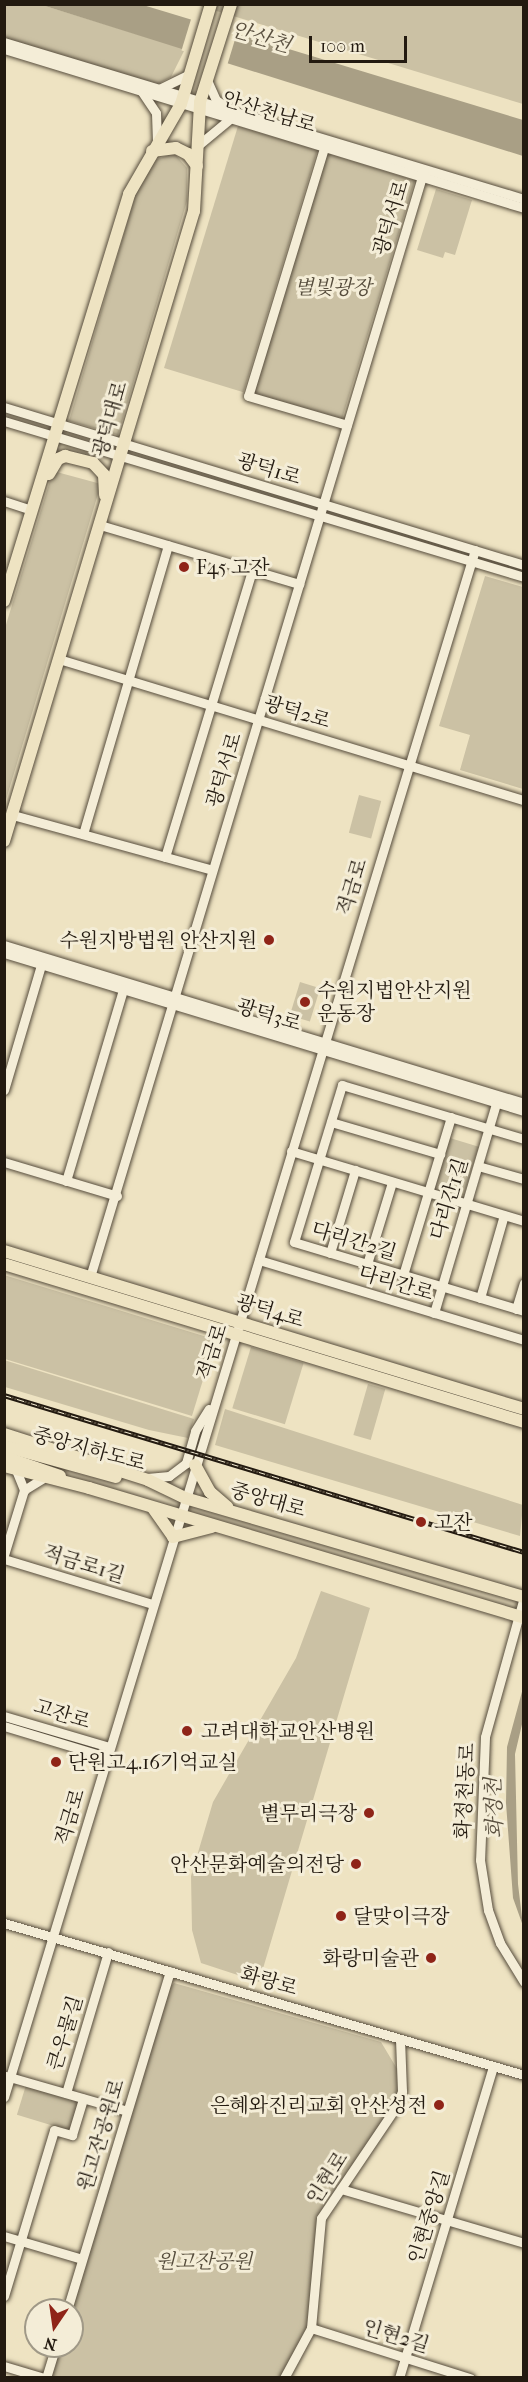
<!DOCTYPE html>
<meta charset="utf-8">
<style>
body{margin:0}
#map{position:relative;width:528px;height:2382px;overflow:hidden;background:#eee3c2;font-family:"IM FELL French Canon","Noto Serif KR",serif}
div>[style]{position:absolute}
[style*='--x']{left:calc(var(--x)*1px);top:calc(var(--y)*1px);width:calc(var(--w)*1px);rotate:calc(var(--a)*1deg)}
.green>*{inset:0;background:#cbc1a4;transform-origin:0 0}
.water>*{inset:0;background:#a99f85}
.pier>*{inset:0;background:#eee3c2;transform-origin:0 0}
.roads{filter:drop-shadow(0 0 2px #564c3c) drop-shadow(0 0 2px #564c3c)}
.minor>*{height:9px;margin:-4.5px;padding:0 4.5px;transform-origin:4.5px;border-radius:4.5px;background:#f4edd7}
.major>*{height:12px;margin:-6px;padding:0 6px;transform-origin:6px;border-radius:6px;background:#eee3c2}
.rail>*{height:4.5px;margin-top:-2.25px;transform-origin:0;background:repeating-linear-gradient(90deg,#f4edd7 0 7px,#231a10 0 14px);box-sizing:border-box;border-block:2px solid #231a10}
.dots>*{width:16px;height:16px;translate:-50% -50%;box-sizing:border-box;border:3px solid #f4edd7;border-radius:50%}
span{translate:-50% -50%;white-space:nowrap;text-align:center;line-height:1.15;-webkit-text-stroke:6px #f4edd7;paint-order:stroke}
.street-label{font-size:20px;color:#231a10}
.park-label{font-size:20px;color:#554c3c;font-style:italic}
.poi-label{font-size:20px;color:#231a10}
.left{translate:0 -50%;text-align:left}
.right{translate:-100% -50%;text-align:right}
.water-label{font-size:21px;color:#594f3f;font-style:italic}
.frame{position:absolute;inset:0;border:6px solid #231a10;pointer-events:none}
.north{position:absolute;left:24px;top:2298px;width:60px;height:60px;box-sizing:border-box;background:#f4edd7;border:2px solid #a09987;border-radius:50%;rotate:193deg;font-size:16px;font-weight:700;line-height:24px;text-align:center;color:#231a10}
.north::after{content:'';display:block;margin:auto;width:21px;height:27px;background:#8f2418;clip-path:polygon(50% 0,100% 100%,50% 72%,0 100%)}
.scale{position:absolute;left:309px;top:36px;width:98px;height:27px;box-sizing:border-box;border:3px solid #231a10;border-top:0;padding-left:8px;font-size:18px;line-height:21px;white-space:nowrap;color:#231a10;-webkit-text-stroke:4px #f4edd7;paint-order:stroke}
</style>
<div id="map">
<div class="green">
<div style="clip-path:polygon(4px 5px,42px 5px,185px 49px,171px 77px,156px 85px,5px 38px)"></div>
<div style="clip-path:polygon(197px 5px,523px 5px,523px 104px)"></div>
<div style="left:238px;top:126px;width:83px;height:253px;rotate:17deg"></div>
<div style="clip-path:polygon(174px 153px,187px 168px,187px 201px,118px 435px,69px 421px,138px 186px,155px 160px)"></div>
<div style="left:326px;top:153px;width:93px;height:252px;rotate:17deg"></div>
<div style="clip-path:polygon(436px 189px,472px 200px,455px 255px,445px 252px,443px 258px,417px 250px)"></div>
<div style="clip-path:polygon(53px 471px,101px 484px,5px 803px,5px 628px)"></div>
<div style="clip-path:polygon(485px 576px,523px 587px,523px 789px,460px 770px,470px 735px,439px 726px)"></div>
<div style="left:359px;top:795px;width:23px;height:39px;rotate:15deg"></div>
<div style="left:300px;top:982px;width:21px;height:35px;rotate:17deg"></div>
<div style="left:450px;top:1138px;width:30px;height:51px;rotate:17deg"></div>
<div style="left:4px;top:1275px;width:221px;height:80px;rotate:17deg"></div>
<div style="left:251px;top:1347px;width:55px;height:64px;rotate:17deg"></div>
<div style="clip-path:polygon(4px 1360px,194px 1419px,188px 1438px,149px 1430px,5px 1387px)"></div>
<div style="left:368px;top:1384px;width:18px;height:53px;rotate:16deg"></div>
<div style="clip-path:polygon(225px 1409px,523px 1505px,520px 1536px,215px 1445px)"></div>
<div style="clip-path:polygon(321px 1591px,370px 1608px,259px 1982px,201px 1963px,192px 1930px,191px 1876px,213px 1802px,296px 1658px)"></div>
<div style="clip-path:polygon(174px 1983px,381px 2042px,399px 2072px,401px 2103px,324px 2218px,314px 2321px,286px 2377px,48px 2378px,58px 2346px,72px 2346px,72px 2310px,69px 2310px,167px 1990px)"></div>
<div style="left:26px;top:2085px;width:55px;height:31px;rotate:17deg"></div>
</div>
<div class="water">
<div style="clip-path:polygon(42px 5px,143px 5px,523px 120px,523px 156px)"></div>
<div style="clip-path:polygon(523px 1688px,523px 1720px,515px 1754px,518px 1884px,523px 1926px,513px 1898px,506px 1803px,507px 1747px)"></div>
</div>
<div class="pier">
<div style="left:192px;top:16px;width:48px;height:36px;rotate:17deg"></div>
</div>
<div class="roads">
<div class="minor">
<div style="--x:4;--y:42;--w:543;--a:16.8"></div>
<div style="--x:4;--y:49;--w:544;--a:17"></div>
<div style="--x:207;--y:80;--w:22;--a:66"></div>
<div style="--x:216;--y:100;--w:11;--a:34"></div>
<div style="--x:159;--y:89;--w:34;--a:-26"></div>
<div style="--x:142;--y:92;--w:25;--a:56"></div>
<div style="--x:156;--y:113;--w:31;--a:88"></div>
<div style="--x:196;--y:147;--w:45;--a:-39.6"></div>
<div style="--x:324;--y:148;--w:259;--a:107"></div>
<div style="--x:248;--y:396;--w:103;--a:16.3"></div>
<div style="--x:4;--y:407;--w:543;--a:16.9"></div>
<div style="--x:4;--y:421;--w:543;--a:16.7"></div>
<div style="--x:4;--y:501;--w:29;--a:18"></div>
<div style="--x:100;--y:525;--w:208;--a:16.5"></div>
<div style="--x:59;--y:659;--w:486;--a:16.9"></div>
<div style="--x:13;--y:815;--w:206;--a:15.4"></div>
<div style="--x:83;--y:834;--w:301;--a:-73.6"></div>
<div style="--x:165;--y:857;--w:299;--a:-73.1"></div>
<div style="--x:4;--y:945;--w:543;--a:16.9"></div>
<div style="--x:4;--y:953;--w:543;--a:16.9"></div>
<div style="--x:4;--y:1090;--w:130;--a:-73.5"></div>
<div style="--x:331;--y:1122;--w:114;--a:16.4"></div>
<div style="--x:524;--y:1139;--w:190;--a:-163.5"></div>
<div style="--x:342;--y:1085;--w:164;--a:107"></div>
<div style="--x:294;--y:1242;--w:240;--a:16.7"></div>
<div style="--x:291;--y:1151;--w:243;--a:16.7"></div>
<div style="--x:4;--y:1162;--w:118;--a:16.7"></div>
<div style="--x:478;--y:1166;--w:48;--a:15.8"></div>
<div style="--x:66;--y:1181;--w:199;--a:-73.4"></div>
<div style="--x:330;--y:1253;--w:87;--a:-73.2"></div>
<div style="--x:259;--y:1260;--w:277;--a:16.8"></div>
<div style="--x:367;--y:1264;--w:86;--a:-73"></div>
<div style="--x:403;--y:1275;--w:165;--a:-73.1"></div>
<div style="--x:90;--y:1277;--w:1156;--a:-73.21"></div>
<div style="--x:480;--y:1298;--w:86;--a:-73.9"></div>
<div style="--x:516;--y:1309;--w:27;--a:-73"></div>
<div style="--x:434;--y:1313;--w:222;--a:-73.5"></div>
<div style="--x:16;--y:1470;--w:22;--a:68"></div>
<div style="--x:147;--y:1478;--w:22;--a:-5"></div>
<div style="--x:169;--y:1476;--w:21;--a:-37"></div>
<div style="--x:186;--y:1463;--w:33;--a:-74"></div>
<div style="--x:195;--y:1431;--w:26;--a:-58"></div>
<div style="--x:24;--y:1490;--w:22;--a:-32"></div>
<div style="--x:4;--y:1555;--w:68;--a:-72.9"></div>
<div style="--x:4;--y:1559;--w:155;--a:16.9"></div>
<div style="--x:524;--y:1597;--w:145;--a:105.6"></div>
<div style="--x:485;--y:1737;--w:123;--a:92.3"></div>
<div style="--x:480;--y:1860;--w:51;--a:80.9"></div>
<div style="--x:488;--y:1910;--w:35;--a:70"></div>
<div style="--x:500;--y:1943;--w:46;--a:58.4"></div>
<div style="--x:4;--y:1716;--w:109;--a:16.4"></div>
<div style="--x:4;--y:1726;--w:108;--a:16.8"></div>
<div style="--x:4;--y:1923;--w:542;--a:16.29"></div>
<div style="--x:6;--y:2076;--w:126;--a:16.1"></div>
<div style="--x:66;--y:2093;--w:147;--a:-73.4"></div>
<div style="--x:4;--y:2097;--w:1617;--a:-73.07"></div>
<div style="--x:341;--y:2189;--w:191;--a:16.4"></div>
<div style="--x:4;--y:2236;--w:81;--a:16.4"></div>
<div style="--x:4;--y:2296;--w:173;--a:-73.2"></div>
<div style="--x:54;--y:2130;--w:19;--a:16"></div>
<div style="--x:72;--y:2135;--w:38;--a:-73"></div>
<div style="--x:67;--y:2310;--w:354;--a:-73.1"></div>
<div style="--x:311;--y:2328;--w:167;--a:17.5"></div>
<div style="--x:4;--y:2366;--w:42;--a:16.7"></div>
<div style="--x:46;--y:2378;--w:34;--a:-73"></div>
<div style="--x:284;--y:2378;--w:57;--a:-61.6"></div>
<div style="--x:311;--y:2328;--w:110;--a:-84.8"></div>
<div style="--x:321;--y:2218;--w:134;--a:-56"></div>
<div style="--x:396;--y:2107;--w:17;--a:-69"></div>
<div style="--x:402;--y:2091;--w:52;--a:-92.2"></div>
<div style="--x:399;--y:2378;--w:326;--a:-73.2"></div>
</div>
<div class="major">
<div style="--x:152;--y:151;--w:24;--a:-7"></div>
<div style="--x:176;--y:148;--w:13;--a:27"></div>
<div style="--x:188;--y:154;--w:15;--a:53"></div>
<div style="--x:49;--y:474;--w:17;--a:-59"></div>
<div style="--x:58;--y:459;--w:8;--a:-23"></div>
<div style="--x:65;--y:456;--w:29;--a:14"></div>
<div style="--x:93;--y:463;--w:16;--a:47"></div>
<div style="--x:104;--y:475;--w:20;--a:87"></div>
<div style="--x:4;--y:601;--w:426;--a:-72.9"></div>
<div style="--x:129;--y:194;--w:104;--a:-60"></div>
<div style="--x:181;--y:104;--w:104;--a:-73.3"></div>
<div style="--x:4;--y:841;--w:658;--a:-73.22"></div>
<div style="--x:194;--y:211;--w:109;--a:-86.8"></div>
<div style="--x:200;--y:102;--w:103;--a:-72.4"></div>
<div style="--x:4;--y:1251;--w:543;--a:16.9"></div>
<div style="--x:4;--y:1264;--w:543;--a:16.9"></div>
<div style="--x:4;--y:1434;--w:151;--a:17.7"></div>
<div style="--x:148;--y:1480;--w:41;--a:25.9"></div>
<div style="--x:185;--y:1498;--w:353;--a:16.3"></div>
<div style="--x:4;--y:1446;--w:116;--a:15.5"></div>
<div style="--x:4;--y:1457;--w:59;--a:18.7"></div>
<div style="--x:195;--y:1465;--w:31;--a:61"></div>
<div style="--x:210;--y:1492;--w:23;--a:41"></div>
<div style="--x:4;--y:1466;--w:88;--a:14.5"></div>
<div style="--x:89;--y:1488;--w:454;--a:16.6"></div>
<div style="--x:153;--y:1508;--w:35;--a:55"></div>
<div style="--x:173;--y:1537;--w:40;--a:-14.4"></div>
</div>
</div>
<div class="rail">
<div style="--x:4;--y:1395;--w:543;--a:16.8"></div>
</div>
<div class="dots">
<div style="left:184px;top:567px;background:#8f2418"></div>
<div style="left:269px;top:940px;background:#8f2418"></div>
<div style="left:305px;top:1002px;background:#8f2418"></div>
<div style="left:421px;top:1522px;background:#8f2418"></div>
<div style="left:187px;top:1731px;background:#8f2418"></div>
<div style="left:56px;top:1762px;background:#8f2418"></div>
<div style="left:369px;top:1813px;background:#8f2418"></div>
<div style="left:356px;top:1864px;background:#8f2418"></div>
<div style="left:341px;top:1916px;background:#8f2418"></div>
<div style="left:431px;top:1958px;background:#8f2418"></div>
<div style="left:439px;top:2105px;background:#8f2418"></div>
</div>
<div class="street-label">
<span style="left:269px;top:112px;rotate:17deg">안산천남로</span>
<span style="left:391px;top:218px;rotate:-73deg">광덕서로</span>
<span style="left:110px;top:419px;rotate:-74deg">광덕대로</span>
<span style="left:269px;top:469px;rotate:17deg">광덕1로</span>
<span style="left:297px;top:712px;rotate:17deg">광덕2로</span>
<span style="left:224px;top:770px;rotate:-73deg">광덕서로</span>
<span style="left:352px;top:887px;rotate:-73deg">적금로</span>
<span style="left:269px;top:1015px;rotate:17deg">광덕3로</span>
<span style="left:449px;top:1199px;rotate:-73deg">다리간1길</span>
<span style="left:354px;top:1241px;rotate:17deg">다리간2길</span>
<span style="left:396px;top:1283px;rotate:17deg">다리간로</span>
<span style="left:270px;top:1311px;rotate:17deg">광덕4로</span>
<span style="left:212px;top:1352px;rotate:-72deg">적금로</span>
<span style="left:89px;top:1449px;rotate:15deg">중앙지하도로</span>
<span style="left:268px;top:1500px;rotate:16deg">중앙대로</span>
<span style="left:84px;top:1564px;rotate:17deg">적금로1길</span>
<span style="left:62px;top:1714px;rotate:17deg">고잔로</span>
<span style="left:465px;top:1791px;rotate:-87deg">화정천동로</span>
<span style="left:70px;top:1817px;rotate:-73deg">적금로</span>
<span style="left:269px;top:1981px;rotate:16deg">화랑로</span>
<span style="left:65px;top:2033px;rotate:-73deg">큰우물길</span>
<span style="left:101px;top:2135px;rotate:-73deg">원고잔공원로</span>
<span style="left:327px;top:2178px;rotate:-57deg">인현로</span>
<span style="left:429px;top:2217px;rotate:-73deg">인현중앙길</span>
<span style="left:396px;top:2336px;rotate:17deg">인현2길</span>
</div>
<div class="park-label">
<span style="left:333px;top:287px">별빛광장</span>
<span style="left:204px;top:2261px">원고잔공원</span>
</div>
<div class="poi-label">
<span class="left" style="left:196px;top:567px">F45 고잔</span>
<span class="right" style="left:257px;top:940px">수원지방법원 안산지원</span>
<span class="left" style="left:317px;top:1002px">수원지법안산지원<br>운동장</span>
<span class="left" style="left:434px;top:1522px">고잔</span>
<span class="left" style="left:201px;top:1731px">고려대학교안산병원</span>
<span class="left" style="left:68px;top:1762px">단원고4.16기억교실</span>
<span class="right" style="left:357px;top:1813px">별무리극장</span>
<span class="right" style="left:344px;top:1864px">안산문화예술의전당</span>
<span class="left" style="left:353px;top:1916px">달맞이극장</span>
<span class="right" style="left:419px;top:1958px">화랑미술관</span>
<span class="right" style="left:427px;top:2105px">은혜와진리교회 안산성전</span>
</div>
<div class="water-label">
<span style="left:261px;top:37px;rotate:17deg">안산천</span>
<span style="left:494px;top:1808px;rotate:-92deg">화정천</span>
</div>
<div class="frame"></div>
<div class="north">N</div>
<div class="scale">100 m</div>
</div>
